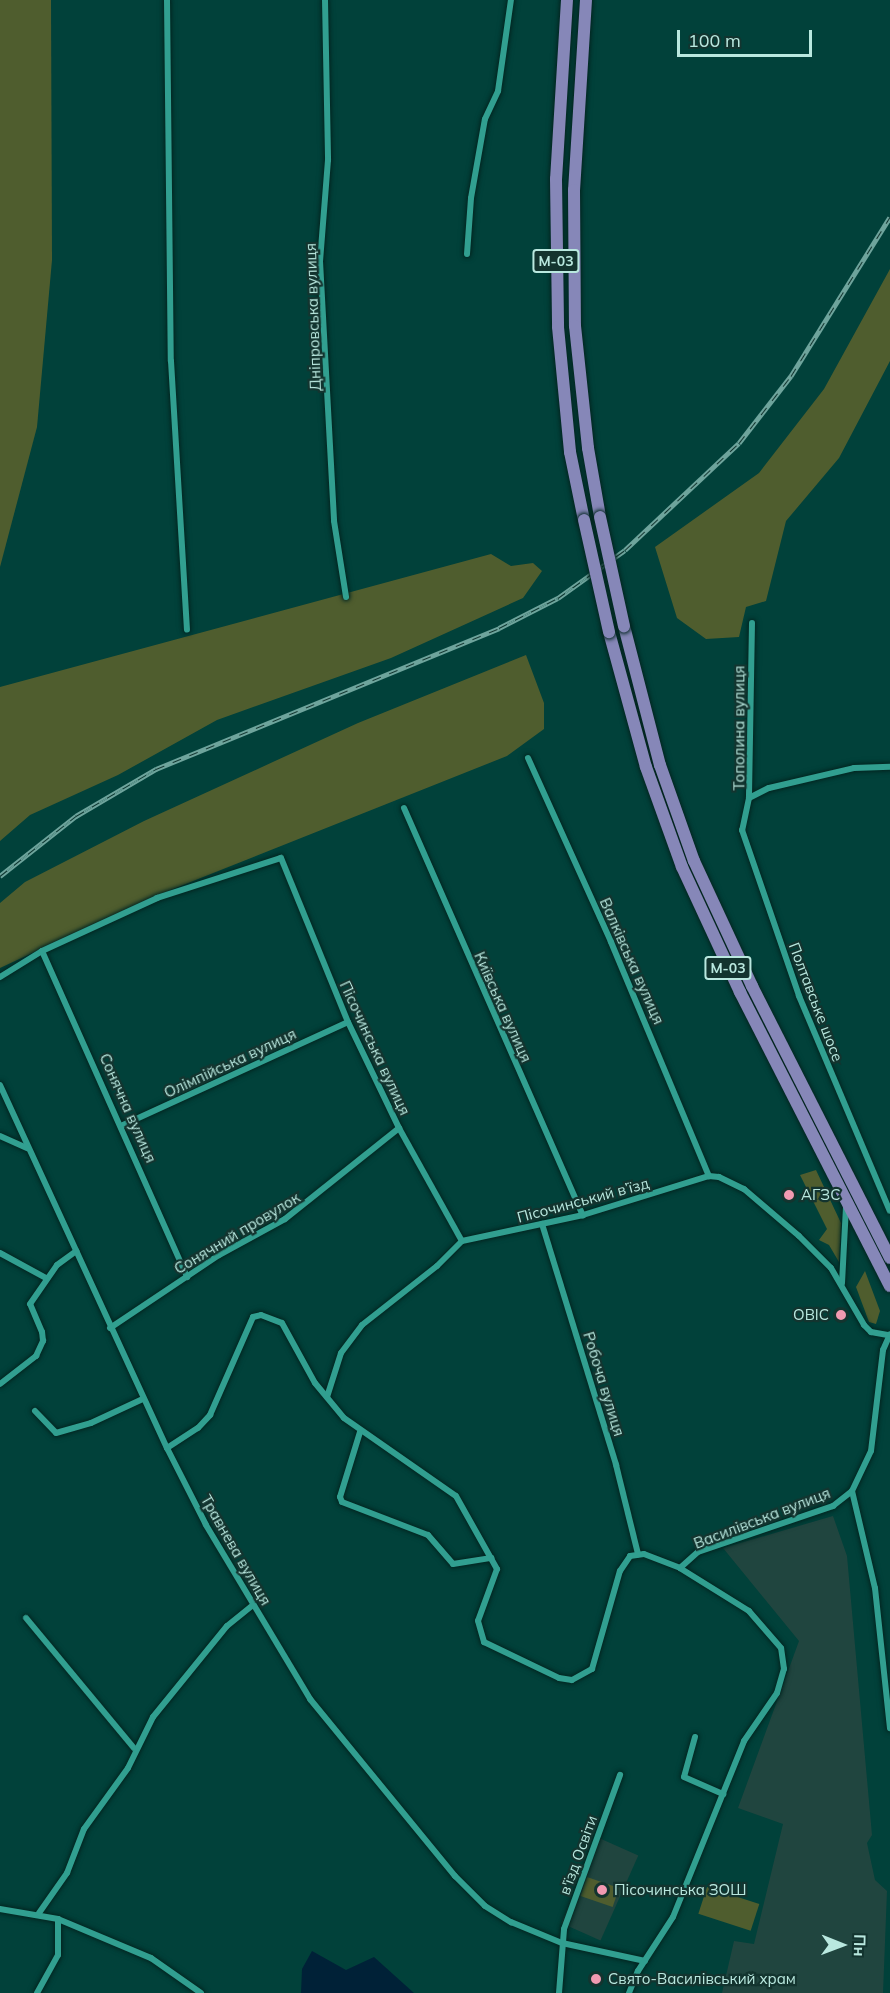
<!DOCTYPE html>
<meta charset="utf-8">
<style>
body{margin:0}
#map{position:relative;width:890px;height:1993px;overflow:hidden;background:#01413a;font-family:Mulish,sans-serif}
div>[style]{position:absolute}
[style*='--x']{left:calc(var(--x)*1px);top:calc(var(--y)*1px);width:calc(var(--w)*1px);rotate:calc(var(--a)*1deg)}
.built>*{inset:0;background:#20453f;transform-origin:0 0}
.green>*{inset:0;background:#4f5d2e;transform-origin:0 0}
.water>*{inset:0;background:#002137}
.roads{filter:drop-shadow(0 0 2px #032520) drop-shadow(0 0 2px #032520)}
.minor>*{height:6px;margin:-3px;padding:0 3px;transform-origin:3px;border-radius:3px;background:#319f90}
.trunk>*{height:12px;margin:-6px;padding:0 6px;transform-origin:6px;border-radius:6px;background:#8687b8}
.rail>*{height:5px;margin-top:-2.5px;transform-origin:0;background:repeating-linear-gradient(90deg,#13342f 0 9px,#6ea49c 0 18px);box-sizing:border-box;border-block:2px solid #6ea49c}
.bridges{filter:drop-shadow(0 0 2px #032520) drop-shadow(0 0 2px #032520)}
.trunk-bridge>*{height:12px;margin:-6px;padding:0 6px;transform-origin:6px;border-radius:6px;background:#8687b8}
.dots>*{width:16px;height:16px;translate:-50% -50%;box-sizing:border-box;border:3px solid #13342f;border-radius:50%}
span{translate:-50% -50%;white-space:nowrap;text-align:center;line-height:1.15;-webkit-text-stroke:4.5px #13342f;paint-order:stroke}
.shield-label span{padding:2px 4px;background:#13342f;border:2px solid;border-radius:4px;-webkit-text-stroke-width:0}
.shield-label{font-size:14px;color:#b9e8df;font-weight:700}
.street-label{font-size:15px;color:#b9e8df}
.poi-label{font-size:15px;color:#b9e8df}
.left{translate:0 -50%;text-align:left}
.right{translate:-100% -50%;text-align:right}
.north{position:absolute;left:812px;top:1915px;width:60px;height:60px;-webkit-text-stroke:4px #13342f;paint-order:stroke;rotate:91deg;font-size:16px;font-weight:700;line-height:24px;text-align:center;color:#b9e8df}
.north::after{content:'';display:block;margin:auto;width:21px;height:27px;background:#b9e8df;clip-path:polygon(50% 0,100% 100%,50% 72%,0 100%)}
.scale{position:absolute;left:677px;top:30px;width:135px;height:27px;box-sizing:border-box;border:3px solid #b9e8df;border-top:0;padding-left:8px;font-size:18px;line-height:21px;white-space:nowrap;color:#b9e8df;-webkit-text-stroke:4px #13342f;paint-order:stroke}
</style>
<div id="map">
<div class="built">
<div style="clip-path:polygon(833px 1516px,847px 1556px,872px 1835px,867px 1843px,875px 1880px,887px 1891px,883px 1993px,722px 1993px,734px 1941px,754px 1944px,783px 1824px,738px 1808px,799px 1641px,723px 1548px)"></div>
<div style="left:599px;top:1838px;width:43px;height:93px;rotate:24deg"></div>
</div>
<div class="green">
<div style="clip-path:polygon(0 0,51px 0,52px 260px,37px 427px,0 567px)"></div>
<div style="clip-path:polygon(890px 269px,890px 361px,839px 458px,786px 521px,766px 601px,746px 607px,739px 637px,706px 639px,677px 618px,655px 547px,759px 473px,824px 389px)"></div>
<div style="clip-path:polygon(491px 554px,511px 566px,533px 563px,542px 571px,523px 598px,391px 658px,217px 720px,118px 775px,30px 815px,0 841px,0 687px)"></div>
<div style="clip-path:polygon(526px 655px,544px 703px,544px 729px,507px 756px,153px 897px,0 968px,0 903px,25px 882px,144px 821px,358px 723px)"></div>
<div style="clip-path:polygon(816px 1170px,841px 1223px,839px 1262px,829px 1245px,819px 1240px,827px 1229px,800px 1175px)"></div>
<div style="clip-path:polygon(865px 1271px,880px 1311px,876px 1324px,869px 1322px,856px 1287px)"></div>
<div style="left:587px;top:1877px;width:34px;height:20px;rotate:19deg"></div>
<div style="left:707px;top:1887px;width:55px;height:28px;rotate:18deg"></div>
</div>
<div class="water">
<div style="clip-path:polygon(312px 1951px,346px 1970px,374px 1957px,414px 1993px,301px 1993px,302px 1969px)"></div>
</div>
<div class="roads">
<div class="minor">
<div style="--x:167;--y:0;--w:361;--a:89.4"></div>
<div style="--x:171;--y:361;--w:269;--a:86.6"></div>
<div style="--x:325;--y:0;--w:160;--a:88.9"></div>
<div style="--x:328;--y:160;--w:101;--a:94.5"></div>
<div style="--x:320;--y:261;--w:260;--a:86.9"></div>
<div style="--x:334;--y:521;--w:77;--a:81"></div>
<div style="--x:467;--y:254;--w:56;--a:-85.9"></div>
<div style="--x:471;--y:198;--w:80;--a:-80"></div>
<div style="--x:485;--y:119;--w:31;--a:-65"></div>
<div style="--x:498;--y:91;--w:92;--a:-81.9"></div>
<div style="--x:752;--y:623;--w:175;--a:91"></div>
<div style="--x:749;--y:798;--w:33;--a:102"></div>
<div style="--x:742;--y:830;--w:176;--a:71"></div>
<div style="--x:799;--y:996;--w:233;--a:67.1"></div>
<div style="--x:528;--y:758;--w:202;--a:65.7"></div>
<div style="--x:611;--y:942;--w:254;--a:67.3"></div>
<div style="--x:749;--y:798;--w:22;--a:-27"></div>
<div style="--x:769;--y:788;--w:87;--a:-13.2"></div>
<div style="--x:854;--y:768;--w:36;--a:-2"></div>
<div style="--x:404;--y:808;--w:445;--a:66.3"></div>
<div style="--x:42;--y:951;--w:357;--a:66"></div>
<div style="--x:0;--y:977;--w:49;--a:-31.8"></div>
<div style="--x:42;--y:951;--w:127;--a:-24.7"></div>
<div style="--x:157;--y:898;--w:130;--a:-17.9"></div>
<div style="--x:281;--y:858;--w:177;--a:67.8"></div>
<div style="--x:348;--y:1022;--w:118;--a:64.3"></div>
<div style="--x:399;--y:1128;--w:129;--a:60.9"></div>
<div style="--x:0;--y:1085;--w:400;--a:65.3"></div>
<div style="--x:167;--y:1448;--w:86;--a:63.1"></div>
<div style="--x:206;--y:1525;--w:203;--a:59.1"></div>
<div style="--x:310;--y:1699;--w:229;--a:50.7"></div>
<div style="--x:455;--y:1876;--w:42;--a:45"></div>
<div style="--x:485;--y:1906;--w:31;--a:32"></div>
<div style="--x:511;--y:1922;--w:55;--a:22.4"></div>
<div style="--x:562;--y:1943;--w:85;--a:12.2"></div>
<div style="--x:123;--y:1125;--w:247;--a:-24.6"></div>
<div style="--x:0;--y:1136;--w:30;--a:24"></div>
<div style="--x:542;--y:1224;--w:252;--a:72.9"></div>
<div style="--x:616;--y:1465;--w:92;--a:76.1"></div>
<div style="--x:462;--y:1241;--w:124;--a:-12.1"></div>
<div style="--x:583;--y:1215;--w:132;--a:-17.2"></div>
<div style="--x:709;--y:1176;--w:10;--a:6"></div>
<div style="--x:719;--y:1177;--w:28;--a:26"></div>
<div style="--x:744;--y:1189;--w:72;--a:40.5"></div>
<div style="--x:799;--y:1236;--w:45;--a:45"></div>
<div style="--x:831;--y:1268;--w:66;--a:59.9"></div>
<div style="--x:864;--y:1325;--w:10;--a:45"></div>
<div style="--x:871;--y:1332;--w:17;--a:10"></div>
<div style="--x:0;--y:1253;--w:52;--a:28.5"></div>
<div style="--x:842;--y:1283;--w:77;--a:-87"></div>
<div style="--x:110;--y:1328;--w:131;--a:-33.8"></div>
<div style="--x:219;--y:1255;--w:75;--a:-28.6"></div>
<div style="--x:285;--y:1219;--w:146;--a:-38.6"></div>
<div style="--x:0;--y:1384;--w:46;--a:-37.9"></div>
<div style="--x:36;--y:1356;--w:17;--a:-65"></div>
<div style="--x:43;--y:1341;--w:9;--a:-96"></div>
<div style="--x:42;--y:1332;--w:30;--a:-113"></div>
<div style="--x:30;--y:1304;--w:47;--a:-55.3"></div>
<div style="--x:57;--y:1265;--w:24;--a:-36"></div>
<div style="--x:327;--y:1397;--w:46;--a:-72.3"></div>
<div style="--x:341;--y:1353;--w:35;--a:-53"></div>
<div style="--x:362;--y:1325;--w:95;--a:-38.2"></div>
<div style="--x:437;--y:1266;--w:35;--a:-45"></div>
<div style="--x:35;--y:1411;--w:30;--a:46"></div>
<div style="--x:56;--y:1433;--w:36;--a:-16"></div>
<div style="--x:91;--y:1423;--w:57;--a:-24.8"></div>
<div style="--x:360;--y:1432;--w:68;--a:107.1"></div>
<div style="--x:340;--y:1497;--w:5;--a:68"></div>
<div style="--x:342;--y:1502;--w:92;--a:21"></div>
<div style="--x:428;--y:1535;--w:38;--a:49"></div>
<div style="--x:453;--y:1564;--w:39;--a:-9"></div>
<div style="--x:167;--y:1448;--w:37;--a:-33"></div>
<div style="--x:198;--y:1428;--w:18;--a:-47"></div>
<div style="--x:210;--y:1415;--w:107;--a:-66.3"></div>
<div style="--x:253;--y:1317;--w:8;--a:-14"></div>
<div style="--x:261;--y:1315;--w:22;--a:21"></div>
<div style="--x:282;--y:1323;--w:68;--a:61.2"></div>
<div style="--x:315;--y:1383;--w:45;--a:50.4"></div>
<div style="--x:344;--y:1418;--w:136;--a:34.9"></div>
<div style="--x:456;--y:1496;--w:84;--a:60.7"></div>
<div style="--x:497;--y:1569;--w:55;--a:110.1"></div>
<div style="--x:478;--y:1621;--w:22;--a:74"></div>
<div style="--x:484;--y:1642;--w:83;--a:25.6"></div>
<div style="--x:559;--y:1678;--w:13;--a:9"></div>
<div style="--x:572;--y:1680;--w:23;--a:-29"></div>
<div style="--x:592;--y:1669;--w:102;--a:-74.1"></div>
<div style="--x:620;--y:1571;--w:18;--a:-56"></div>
<div style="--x:630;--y:1556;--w:14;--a:-8"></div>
<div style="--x:644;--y:1554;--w:39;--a:21"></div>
<div style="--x:680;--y:1568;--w:24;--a:-42"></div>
<div style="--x:698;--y:1552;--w:143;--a:-18.8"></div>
<div style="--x:833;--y:1506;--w:24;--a:-38"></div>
<div style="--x:852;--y:1491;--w:44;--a:-64.6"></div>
<div style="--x:871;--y:1451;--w:102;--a:-83.2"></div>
<div style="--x:883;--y:1350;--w:17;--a:-66"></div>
<div style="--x:852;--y:1491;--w:100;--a:76.7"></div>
<div style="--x:875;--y:1588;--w:141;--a:83.9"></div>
<div style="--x:26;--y:1618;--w:169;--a:50.3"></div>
<div style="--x:695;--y:1737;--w:41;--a:105.4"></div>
<div style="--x:684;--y:1777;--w:43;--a:23.6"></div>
<div style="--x:0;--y:1909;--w:59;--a:9.8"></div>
<div style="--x:58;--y:1919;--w:101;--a:22.8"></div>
<div style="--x:151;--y:1958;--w:61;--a:35"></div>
<div style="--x:39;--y:1913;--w:49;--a:-55"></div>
<div style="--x:67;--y:1873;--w:47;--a:-68.9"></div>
<div style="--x:84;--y:1829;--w:75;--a:-54.2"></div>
<div style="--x:128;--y:1768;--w:57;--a:-63.9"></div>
<div style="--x:153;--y:1717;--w:117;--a:-50.9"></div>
<div style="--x:227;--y:1626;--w:33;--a:-39"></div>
<div style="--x:37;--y:1993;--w:43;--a:-61.1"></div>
<div style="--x:58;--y:1955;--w:36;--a:-90"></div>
<div style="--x:559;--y:1993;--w:64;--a:-85.5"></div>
<div style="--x:564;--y:1929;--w:164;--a:-70"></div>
<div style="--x:629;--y:1993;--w:24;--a:-68"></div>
<div style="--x:638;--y:1971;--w:64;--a:-57.1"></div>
<div style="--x:673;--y:1917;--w:190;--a:-68"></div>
<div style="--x:744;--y:1741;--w:58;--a:-55.5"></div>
<div style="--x:777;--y:1693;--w:25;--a:-74"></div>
<div style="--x:784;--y:1669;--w:21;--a:-98"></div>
<div style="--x:781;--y:1648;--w:49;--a:-130.9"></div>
<div style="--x:749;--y:1611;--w:81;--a:-148.1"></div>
</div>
<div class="trunk">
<div style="--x:567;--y:0;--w:179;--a:93.5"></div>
<div style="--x:556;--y:179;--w:148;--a:89.2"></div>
<div style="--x:558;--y:327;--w:126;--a:84.5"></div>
<div style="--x:570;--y:452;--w:69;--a:78.4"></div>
<div style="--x:586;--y:0;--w:190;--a:93.6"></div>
<div style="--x:574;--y:190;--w:136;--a:89.6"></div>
<div style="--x:575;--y:326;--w:123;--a:83.9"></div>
<div style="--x:588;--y:448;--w:70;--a:80.1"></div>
<div style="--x:624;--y:626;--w:144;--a:75.5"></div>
<div style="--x:660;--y:765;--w:102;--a:70.5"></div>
<div style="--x:694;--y:861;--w:138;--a:65.1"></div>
<div style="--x:752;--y:986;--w:305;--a:63.1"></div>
<div style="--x:609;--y:632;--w:140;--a:74.7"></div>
<div style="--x:646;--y:767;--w:106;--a:70.2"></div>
<div style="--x:682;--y:867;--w:138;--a:65.1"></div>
<div style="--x:740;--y:992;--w:330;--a:63"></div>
</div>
</div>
<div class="rail">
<div style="--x:0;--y:876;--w:97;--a:-38.3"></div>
<div style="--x:76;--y:816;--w:93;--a:-30.4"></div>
<div style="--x:156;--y:769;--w:371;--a:-22.3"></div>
<div style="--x:499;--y:628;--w:66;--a:-27"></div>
<div style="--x:558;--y:598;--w:82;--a:-35.6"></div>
<div style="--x:625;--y:550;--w:156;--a:-43.2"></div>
<div style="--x:739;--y:443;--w:85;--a:-52.2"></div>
<div style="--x:791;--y:376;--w:187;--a:-58.1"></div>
</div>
<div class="bridges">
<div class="trunk-bridge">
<div style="--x:600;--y:517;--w:112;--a:77.6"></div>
<div style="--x:584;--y:520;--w:115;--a:77.4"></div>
</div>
</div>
<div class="dots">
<div style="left:789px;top:1195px;background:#f19ab1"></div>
<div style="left:841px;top:1315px;background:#f19ab1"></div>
<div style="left:602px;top:1890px;background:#f19ab1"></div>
<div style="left:596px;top:1979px;background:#f19ab1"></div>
</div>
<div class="shield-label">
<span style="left:556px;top:261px">М-03</span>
<span style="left:728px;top:968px">М-03</span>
</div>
<div class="street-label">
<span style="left:313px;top:317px;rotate:-92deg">Дніпровська вулиця</span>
<span style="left:739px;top:728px;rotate:-90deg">Тополина вулиця</span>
<span style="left:632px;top:961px;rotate:66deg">Валківська вулиця</span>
<span style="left:816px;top:1002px;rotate:69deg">Полтавське шосе</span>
<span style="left:503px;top:1007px;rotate:66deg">Київська вулиця</span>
<span style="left:375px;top:1048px;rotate:65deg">Пісочинська вулиця</span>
<span style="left:230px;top:1063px;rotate:-25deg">Олімпійська вулиця</span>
<span style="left:128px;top:1108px;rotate:66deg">Сонячна вулиця</span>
<span style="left:583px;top:1200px;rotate:-15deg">Пісочинський в’їзд</span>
<span style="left:237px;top:1233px;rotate:-31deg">Сонячний провулок</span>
<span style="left:604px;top:1384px;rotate:73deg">Робоча вулиця</span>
<span style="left:762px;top:1518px;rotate:-21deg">Василівська вулиця</span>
<span style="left:236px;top:1550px;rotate:60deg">Травнева вулиця</span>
<span style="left:578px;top:1855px;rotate:-70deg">в'їзд Освіти</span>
</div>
<div class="poi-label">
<span class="left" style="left:801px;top:1195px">АГЗС</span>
<span class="right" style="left:829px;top:1315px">ОВІС</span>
<span class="left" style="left:614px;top:1890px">Пісочинська ЗОШ</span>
<span class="left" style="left:608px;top:1979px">Свято-Василівський храм</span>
</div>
<div class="north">Пн</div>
<div class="scale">100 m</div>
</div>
